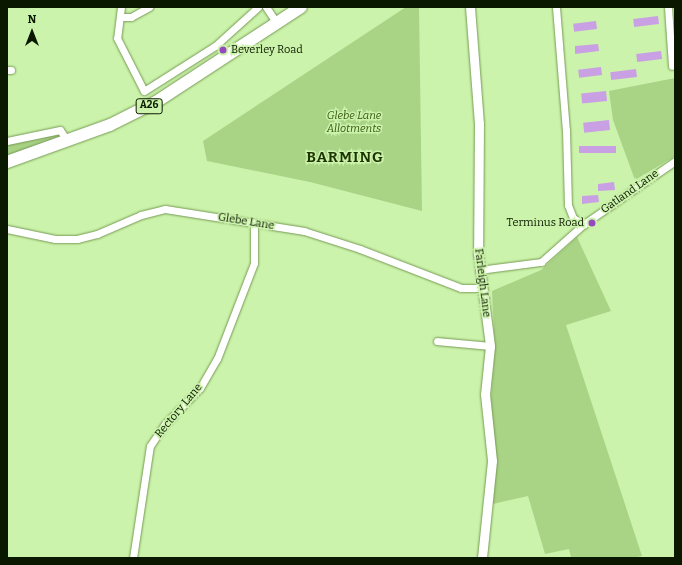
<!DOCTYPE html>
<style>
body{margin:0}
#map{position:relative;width:682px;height:565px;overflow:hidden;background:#ccf3ab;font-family:Bitter,serif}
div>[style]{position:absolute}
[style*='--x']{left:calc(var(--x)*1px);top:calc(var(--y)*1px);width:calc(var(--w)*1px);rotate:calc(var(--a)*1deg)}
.green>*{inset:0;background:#a9d385}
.building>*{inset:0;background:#c8a0e3;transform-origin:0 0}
.roads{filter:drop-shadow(0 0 1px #769a55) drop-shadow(0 0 1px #769a55)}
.minor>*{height:7px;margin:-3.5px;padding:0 3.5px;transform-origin:3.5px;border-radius:3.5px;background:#fff}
.tertiary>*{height:9px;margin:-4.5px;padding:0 4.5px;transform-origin:4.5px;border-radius:4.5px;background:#fff}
.primary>*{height:12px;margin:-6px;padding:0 6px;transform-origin:6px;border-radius:6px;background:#fff}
.dots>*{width:11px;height:11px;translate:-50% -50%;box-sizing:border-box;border:2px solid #ccf3ab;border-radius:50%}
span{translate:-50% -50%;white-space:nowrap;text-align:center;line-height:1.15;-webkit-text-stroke:3px #ccf3ab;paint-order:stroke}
.shield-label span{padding:1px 3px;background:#ccf3ab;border:1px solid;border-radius:3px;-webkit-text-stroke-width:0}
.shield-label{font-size:10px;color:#0b1800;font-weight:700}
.poi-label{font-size:11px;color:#0b1800}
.left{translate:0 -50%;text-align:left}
.right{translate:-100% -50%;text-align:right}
.park-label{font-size:11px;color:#375710;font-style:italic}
.street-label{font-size:11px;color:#0b1800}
.district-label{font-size:15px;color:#1d3500;font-weight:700;letter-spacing:1px}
.frame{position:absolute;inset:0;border:8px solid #0b1800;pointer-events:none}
.north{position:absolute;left:12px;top:12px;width:40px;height:40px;-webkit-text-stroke:3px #ccf3ab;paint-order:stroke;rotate:0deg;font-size:11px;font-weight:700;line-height:16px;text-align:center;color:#0b1800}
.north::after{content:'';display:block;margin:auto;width:14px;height:18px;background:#0b1800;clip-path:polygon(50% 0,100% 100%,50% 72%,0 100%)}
</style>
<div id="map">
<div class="green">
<div style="clip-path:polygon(406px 7px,419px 7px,422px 211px,310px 182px,207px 161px,203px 141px)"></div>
<div style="clip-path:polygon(675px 78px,675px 156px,635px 180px,613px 120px,609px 91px)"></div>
<div style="clip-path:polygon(57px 133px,62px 136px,7px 156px,7px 144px)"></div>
<div style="clip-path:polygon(577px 237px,611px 311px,566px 325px,642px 556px,632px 558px,571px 558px,569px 549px,545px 554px,528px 496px,493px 504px,496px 455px,491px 398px,495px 350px,492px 291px,541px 270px)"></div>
</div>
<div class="building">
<div style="left:658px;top:16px;width:8px;height:25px;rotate:83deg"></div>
<div style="left:596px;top:21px;width:8px;height:23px;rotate:83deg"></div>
<div style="clip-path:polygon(598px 44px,599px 51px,575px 54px,575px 46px)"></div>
<div style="left:661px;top:51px;width:8px;height:25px;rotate:83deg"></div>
<div style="left:601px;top:67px;width:8px;height:23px;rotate:83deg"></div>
<div style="left:636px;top:69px;width:8px;height:26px;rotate:83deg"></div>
<div style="left:606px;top:91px;width:10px;height:25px;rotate:84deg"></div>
<div style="left:609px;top:120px;width:10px;height:26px;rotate:84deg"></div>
<div style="left:616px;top:146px;width:7px;height:37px;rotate:90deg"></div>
<div style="clip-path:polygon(614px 182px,615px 190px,598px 191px,598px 184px)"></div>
<div style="clip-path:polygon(598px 195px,599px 202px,582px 204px,582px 196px)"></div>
</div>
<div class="roads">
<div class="minor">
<div style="--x:121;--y:7;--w:31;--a:97"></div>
<div style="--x:117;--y:38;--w:59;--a:63"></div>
<div style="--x:144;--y:91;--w:84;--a:-32.4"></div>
<div style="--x:215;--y:46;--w:58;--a:-42.2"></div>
<div style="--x:266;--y:7;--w:18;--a:56"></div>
<div style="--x:556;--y:7;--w:123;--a:85.4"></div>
<div style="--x:566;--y:130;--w:75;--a:88.5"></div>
<div style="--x:568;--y:205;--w:14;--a:69"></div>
<div style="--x:573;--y:218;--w:13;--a:29"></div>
<div style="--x:668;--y:7;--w:59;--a:86.1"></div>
<div style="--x:121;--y:17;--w:10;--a:0"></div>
<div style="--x:131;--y:17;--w:21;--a:-29"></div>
<div style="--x:7;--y:70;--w:4;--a:0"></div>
<div style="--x:7;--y:141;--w:54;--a:-11.7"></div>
<div style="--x:60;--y:130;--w:14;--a:56"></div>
<div style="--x:7;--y:229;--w:49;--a:11.8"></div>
<div style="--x:55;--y:239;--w:22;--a:0"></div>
<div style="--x:77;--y:239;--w:21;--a:-14"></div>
<div style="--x:97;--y:234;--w:48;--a:-23.4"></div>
<div style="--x:141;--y:215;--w:25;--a:-14"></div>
<div style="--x:165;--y:209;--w:141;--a:9"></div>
<div style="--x:304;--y:231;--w:59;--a:17.8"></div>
<div style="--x:360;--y:249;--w:108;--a:21.1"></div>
<div style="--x:461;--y:288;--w:21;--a:0"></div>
<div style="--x:479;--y:270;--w:63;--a:-7.4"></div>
<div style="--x:541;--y:262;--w:57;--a:-41.5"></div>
<div style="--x:584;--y:224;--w:111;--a:-34.7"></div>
<div style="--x:437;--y:341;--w:53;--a:5.4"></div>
<div style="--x:133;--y:558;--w:113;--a:-81.4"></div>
<div style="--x:150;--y:446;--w:27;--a:-56"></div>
<div style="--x:165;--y:424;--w:50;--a:-45.8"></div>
<div style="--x:200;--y:388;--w:34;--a:-60"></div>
<div style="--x:217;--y:359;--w:103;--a:-68.9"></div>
<div style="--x:254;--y:263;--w:39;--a:-90"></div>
</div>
<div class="tertiary">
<div style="--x:470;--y:7;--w:116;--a:85.6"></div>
<div style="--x:479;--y:123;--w:130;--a:90.4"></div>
<div style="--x:478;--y:253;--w:94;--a:82.6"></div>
<div style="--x:490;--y:346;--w:48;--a:95.9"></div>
<div style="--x:485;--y:394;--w:67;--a:84"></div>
<div style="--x:492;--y:461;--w:98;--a:95.9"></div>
</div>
<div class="primary">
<div style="--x:7;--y:162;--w:109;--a:-19.8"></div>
<div style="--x:110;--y:125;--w:51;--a:-26.6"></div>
<div style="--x:156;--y:102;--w:173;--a:-33.2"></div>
</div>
</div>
<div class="dots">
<div style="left:223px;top:50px;background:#944abd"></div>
<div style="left:592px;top:223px;background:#944abd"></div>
</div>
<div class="shield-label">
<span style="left:149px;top:106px">A26</span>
</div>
<div class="poi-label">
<span class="left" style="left:231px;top:50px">Beverley Road</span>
<span class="right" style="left:584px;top:223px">Terminus Road</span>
</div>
<div class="park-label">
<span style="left:354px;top:123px">Glebe Lane<br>Allotments</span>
</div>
<div class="street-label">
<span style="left:630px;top:192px;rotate:-35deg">Gatland Lane</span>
<span style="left:246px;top:222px;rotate:9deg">Glebe Lane</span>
<span style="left:482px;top:283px;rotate:83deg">Farleigh Lane</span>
<span style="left:179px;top:411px;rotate:-50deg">Rectory Lane</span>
</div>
<div class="district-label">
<span style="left:345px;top:158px">BARMING</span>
</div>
<div class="frame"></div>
<div class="north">N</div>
</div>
